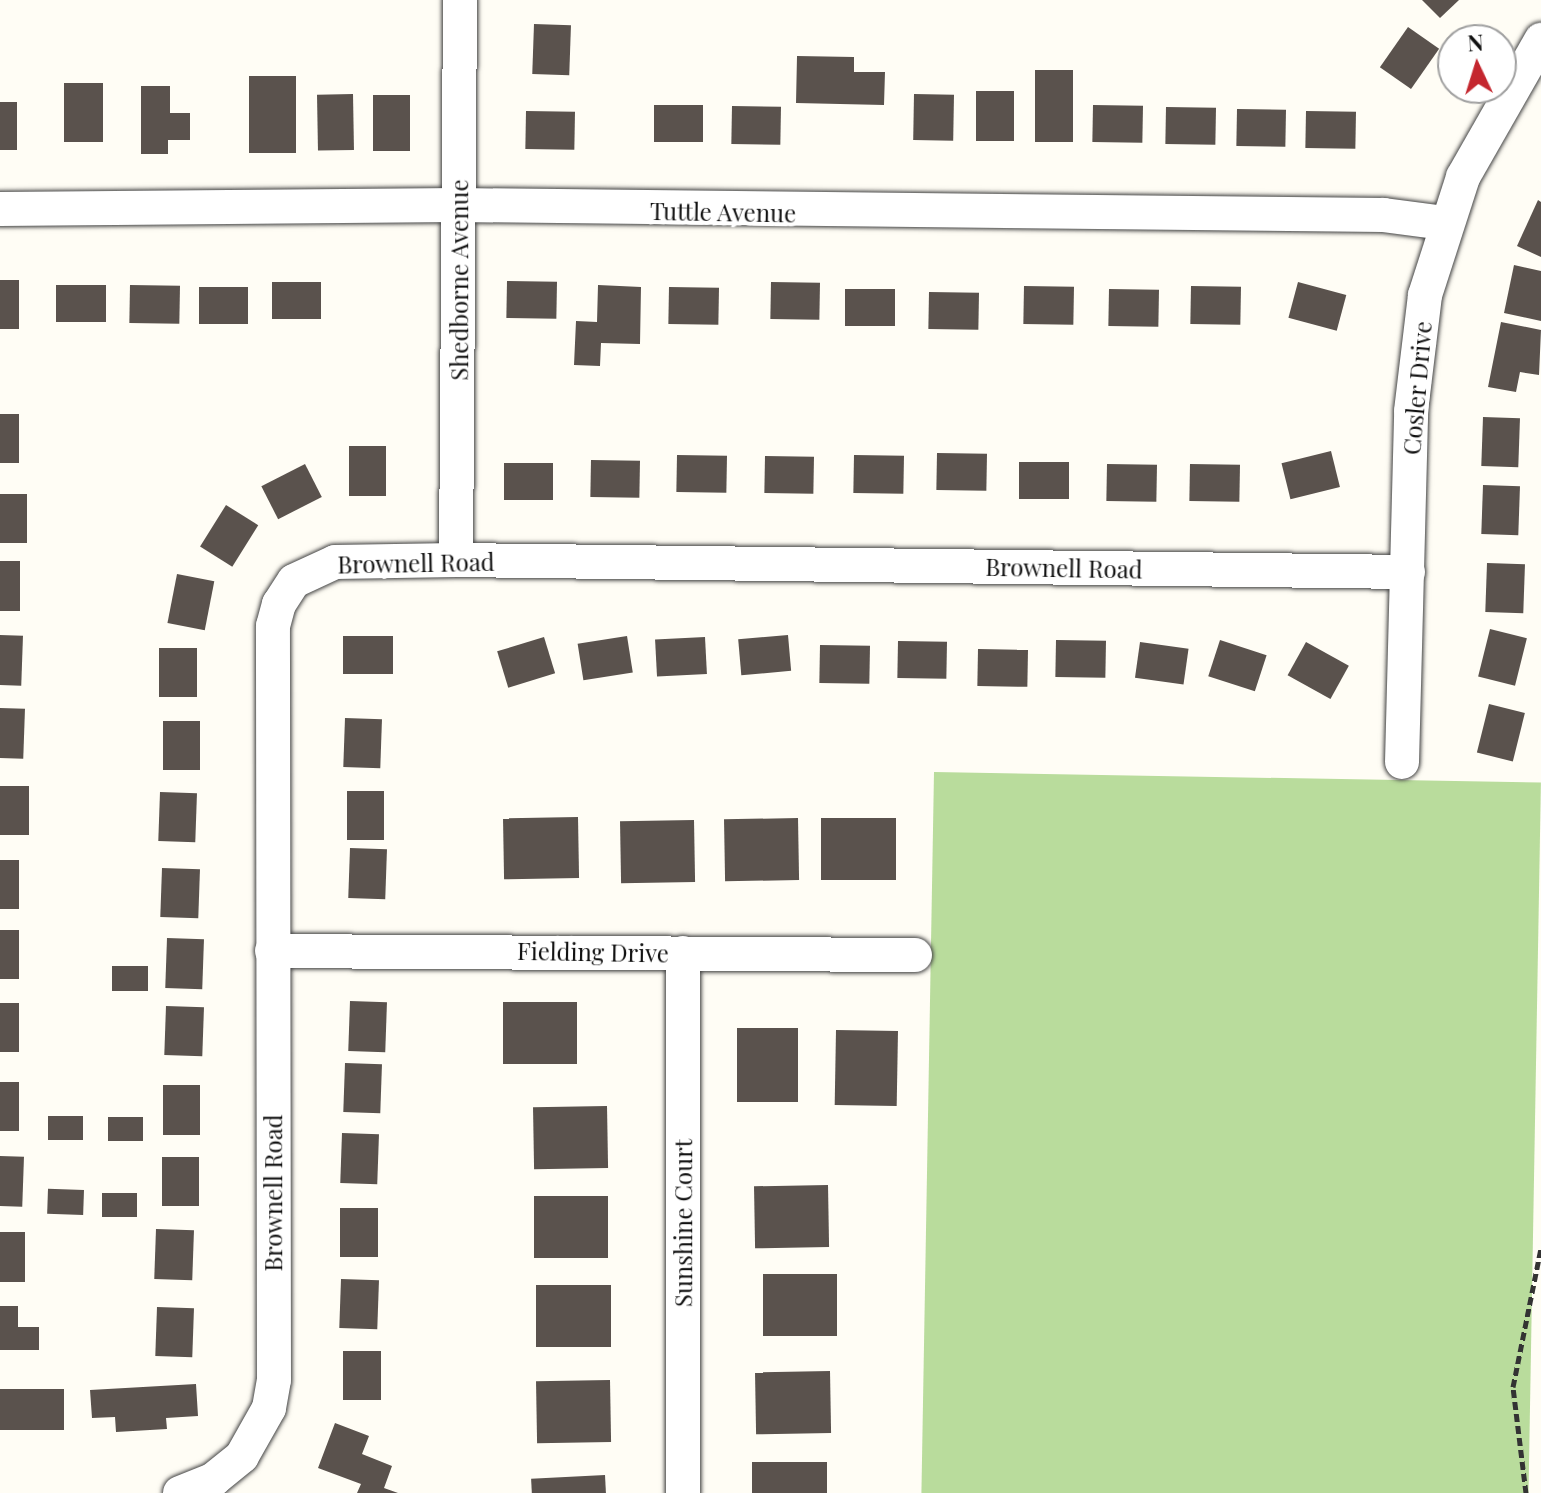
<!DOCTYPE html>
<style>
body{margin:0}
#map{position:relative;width:1541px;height:1493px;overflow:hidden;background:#fffdf5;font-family:"Playfair Display",serif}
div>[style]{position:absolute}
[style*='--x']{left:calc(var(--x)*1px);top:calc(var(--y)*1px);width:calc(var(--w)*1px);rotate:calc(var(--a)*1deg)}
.forest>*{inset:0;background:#b9dc9c;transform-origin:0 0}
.building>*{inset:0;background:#5a524d;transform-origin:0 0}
.path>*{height:5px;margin-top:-2.5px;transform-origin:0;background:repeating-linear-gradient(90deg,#333 0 8px,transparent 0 12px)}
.roads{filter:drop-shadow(0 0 2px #444) drop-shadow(0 0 2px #444)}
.street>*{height:34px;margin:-17px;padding:0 17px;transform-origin:17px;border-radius:17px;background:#fff}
span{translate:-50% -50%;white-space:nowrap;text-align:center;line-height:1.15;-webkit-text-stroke:8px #fff;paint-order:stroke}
.street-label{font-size:24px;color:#111}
.north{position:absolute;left:1437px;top:24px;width:80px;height:80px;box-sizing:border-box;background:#fff;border:2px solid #a0a0a0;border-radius:50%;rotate:356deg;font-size:22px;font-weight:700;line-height:32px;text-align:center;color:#111}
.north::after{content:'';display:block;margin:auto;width:28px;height:36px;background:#c4262e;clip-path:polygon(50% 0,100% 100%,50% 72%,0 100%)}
</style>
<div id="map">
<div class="forest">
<div style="left:934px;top:772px;width:607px;height:721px;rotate:1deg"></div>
</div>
<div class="building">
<div style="clip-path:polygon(1422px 0,1459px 0,1440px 18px)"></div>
<div style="left:534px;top:24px;width:37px;height:50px;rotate:2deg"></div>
<div style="left:1408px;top:27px;width:38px;height:49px;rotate:35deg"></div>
<div style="clip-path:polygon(797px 56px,854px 57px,854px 72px,885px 72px,884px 105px,796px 103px)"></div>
<div style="left:1035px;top:70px;width:38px;height:72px"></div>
<div style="left:249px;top:76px;width:47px;height:77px"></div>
<div style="left:64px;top:83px;width:39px;height:59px"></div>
<div style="clip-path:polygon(141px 86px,170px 86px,170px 113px,190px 113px,190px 140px,168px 140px,168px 154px,141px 154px)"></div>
<div style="left:976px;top:91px;width:38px;height:50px"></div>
<div style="left:353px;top:94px;width:56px;height:36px;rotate:89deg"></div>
<div style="left:914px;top:94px;width:40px;height:46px;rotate:1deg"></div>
<div style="left:373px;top:95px;width:37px;height:56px"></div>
<div style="left:0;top:102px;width:17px;height:48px"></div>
<div style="left:654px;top:105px;width:49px;height:37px"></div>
<div style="left:1093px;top:105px;width:50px;height:37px;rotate:1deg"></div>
<div style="left:732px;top:106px;width:49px;height:38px;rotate:1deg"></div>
<div style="left:1166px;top:107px;width:50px;height:37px;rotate:1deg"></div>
<div style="left:1237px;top:109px;width:49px;height:37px;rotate:1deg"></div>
<div style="left:526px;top:111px;width:49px;height:38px;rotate:1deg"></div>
<div style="left:1306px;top:111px;width:50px;height:37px;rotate:1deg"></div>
<div style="clip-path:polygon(1538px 200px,1541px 202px,1541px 257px,1517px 246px)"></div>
<div style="clip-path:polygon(1514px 265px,1541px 271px,1541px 321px,1504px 313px)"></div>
<div style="left:0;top:280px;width:19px;height:49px"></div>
<div style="left:507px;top:281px;width:50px;height:37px;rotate:1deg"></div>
<div style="left:272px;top:282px;width:49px;height:37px"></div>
<div style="left:771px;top:282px;width:49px;height:37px;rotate:1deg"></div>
<div style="left:1298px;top:282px;width:50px;height:37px;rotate:15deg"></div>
<div style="left:56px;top:285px;width:50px;height:37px"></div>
<div style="left:130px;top:285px;width:50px;height:38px;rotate:1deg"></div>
<div style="clip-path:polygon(598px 285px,641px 287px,640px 344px,601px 343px,600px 366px,574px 365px,576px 321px,597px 322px)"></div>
<div style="left:1024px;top:286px;width:50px;height:38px;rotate:1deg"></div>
<div style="left:1191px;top:286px;width:50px;height:38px;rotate:1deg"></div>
<div style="left:199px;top:287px;width:49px;height:37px"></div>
<div style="left:669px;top:287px;width:50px;height:37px;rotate:1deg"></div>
<div style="left:845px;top:289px;width:50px;height:37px"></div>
<div style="left:1109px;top:289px;width:50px;height:37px;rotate:1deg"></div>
<div style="left:929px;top:292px;width:50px;height:37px;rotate:1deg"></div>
<div style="clip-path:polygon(1501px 322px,1541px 330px,1539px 375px,1520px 372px,1516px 392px,1488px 387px)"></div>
<div style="left:0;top:414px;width:19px;height:49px"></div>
<div style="left:1483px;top:417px;width:37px;height:49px;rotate:2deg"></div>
<div style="left:349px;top:446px;width:37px;height:50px"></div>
<div style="left:1331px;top:451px;width:37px;height:51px;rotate:76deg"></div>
<div style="left:937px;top:453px;width:50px;height:37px;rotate:1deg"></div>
<div style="left:677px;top:455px;width:50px;height:37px;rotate:1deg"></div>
<div style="left:854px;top:455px;width:50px;height:38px;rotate:1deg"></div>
<div style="left:765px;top:456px;width:49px;height:37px;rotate:1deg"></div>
<div style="left:591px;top:460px;width:49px;height:37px;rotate:1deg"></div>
<div style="left:1019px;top:462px;width:50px;height:37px"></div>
<div style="left:504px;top:463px;width:49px;height:37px"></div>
<div style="left:305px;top:464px;width:37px;height:49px;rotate:63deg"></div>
<div style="left:1107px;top:464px;width:50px;height:37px;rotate:1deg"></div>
<div style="left:1190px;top:464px;width:50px;height:37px;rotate:1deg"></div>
<div style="left:1483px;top:485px;width:37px;height:49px;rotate:2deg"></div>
<div style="left:0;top:494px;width:27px;height:49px"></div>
<div style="left:226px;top:505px;width:38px;height:49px;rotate:32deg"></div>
<div style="left:0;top:561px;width:20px;height:50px"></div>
<div style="left:1487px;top:563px;width:38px;height:49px;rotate:2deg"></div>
<div style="left:177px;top:574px;width:38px;height:50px;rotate:11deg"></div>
<div style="left:1490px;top:629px;width:38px;height:49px;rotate:14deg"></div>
<div style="left:0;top:635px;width:23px;height:50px;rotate:2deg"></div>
<div style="left:788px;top:635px;width:36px;height:50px;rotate:85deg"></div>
<div style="left:393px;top:636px;width:38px;height:50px;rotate:90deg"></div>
<div style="left:627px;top:636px;width:37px;height:50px;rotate:81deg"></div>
<div style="left:544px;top:637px;width:38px;height:49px;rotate:73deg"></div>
<div style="left:705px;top:637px;width:37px;height:50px;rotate:87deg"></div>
<div style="left:1056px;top:640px;width:50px;height:37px;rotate:1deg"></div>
<div style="left:1220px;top:640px;width:49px;height:38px;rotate:18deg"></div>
<div style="left:898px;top:641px;width:49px;height:37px;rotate:1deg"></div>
<div style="left:1140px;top:642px;width:49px;height:36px;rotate:8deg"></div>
<div style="left:1306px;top:642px;width:49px;height:38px;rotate:29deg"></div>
<div style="left:820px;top:645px;width:50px;height:38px;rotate:1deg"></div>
<div style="left:159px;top:648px;width:38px;height:49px"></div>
<div style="left:978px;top:649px;width:50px;height:37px;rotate:1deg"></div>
<div style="left:1489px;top:704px;width:37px;height:50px;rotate:14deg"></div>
<div style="left:0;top:708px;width:25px;height:50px;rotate:2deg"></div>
<div style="left:345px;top:718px;width:37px;height:49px;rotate:2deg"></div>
<div style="left:163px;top:721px;width:37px;height:49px"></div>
<div style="left:0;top:786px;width:29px;height:49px"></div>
<div style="left:347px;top:791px;width:37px;height:49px"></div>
<div style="left:160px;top:792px;width:37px;height:49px;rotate:2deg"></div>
<div style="left:578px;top:817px;width:61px;height:75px;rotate:89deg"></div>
<div style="left:798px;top:818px;width:62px;height:74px;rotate:89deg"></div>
<div style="left:896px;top:818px;width:62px;height:75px;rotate:90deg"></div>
<div style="left:694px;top:820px;width:62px;height:74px;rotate:89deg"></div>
<div style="left:350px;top:848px;width:37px;height:50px;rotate:2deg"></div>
<div style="left:0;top:860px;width:19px;height:49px"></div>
<div style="left:162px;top:868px;width:38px;height:49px;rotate:2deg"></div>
<div style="left:0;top:930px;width:19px;height:49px"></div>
<div style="left:167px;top:938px;width:37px;height:50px;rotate:2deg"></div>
<div style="left:112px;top:966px;width:36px;height:25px"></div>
<div style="left:350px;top:1001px;width:37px;height:50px;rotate:2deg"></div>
<div style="left:503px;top:1002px;width:74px;height:62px"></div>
<div style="left:0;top:1003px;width:19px;height:49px"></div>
<div style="left:166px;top:1006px;width:38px;height:49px;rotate:2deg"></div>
<div style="left:737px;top:1028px;width:61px;height:74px"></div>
<div style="left:836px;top:1030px;width:62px;height:75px;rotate:1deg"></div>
<div style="left:345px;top:1063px;width:37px;height:49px;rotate:2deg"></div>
<div style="left:0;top:1082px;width:19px;height:49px"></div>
<div style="left:163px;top:1085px;width:37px;height:50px"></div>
<div style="left:607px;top:1106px;width:62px;height:74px;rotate:89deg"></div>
<div style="left:48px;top:1116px;width:35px;height:24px"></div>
<div style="left:108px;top:1117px;width:35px;height:24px"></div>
<div style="left:342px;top:1133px;width:37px;height:50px;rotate:2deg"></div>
<div style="left:0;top:1156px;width:24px;height:50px;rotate:2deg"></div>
<div style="left:162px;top:1157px;width:37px;height:49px"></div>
<div style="left:828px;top:1185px;width:62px;height:74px;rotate:89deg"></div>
<div style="left:84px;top:1190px;width:25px;height:36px;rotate:92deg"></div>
<div style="left:102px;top:1193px;width:35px;height:24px"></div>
<div style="left:534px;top:1196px;width:74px;height:62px"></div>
<div style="left:340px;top:1208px;width:38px;height:49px"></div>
<div style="left:156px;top:1229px;width:38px;height:50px;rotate:2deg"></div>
<div style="left:0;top:1232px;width:25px;height:50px"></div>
<div style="left:837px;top:1274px;width:62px;height:74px;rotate:90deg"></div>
<div style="left:341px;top:1279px;width:38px;height:49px;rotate:2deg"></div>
<div style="left:611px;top:1285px;width:62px;height:75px;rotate:90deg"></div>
<div style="clip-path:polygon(0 1306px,18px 1306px,18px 1327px,39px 1327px,39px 1350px,0 1350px)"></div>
<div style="left:157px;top:1307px;width:37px;height:49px;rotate:2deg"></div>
<div style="left:343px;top:1351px;width:38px;height:49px"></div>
<div style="left:830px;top:1371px;width:62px;height:75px;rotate:89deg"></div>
<div style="left:610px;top:1380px;width:62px;height:74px;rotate:89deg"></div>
<div style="clip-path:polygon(196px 1384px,198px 1416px,166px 1418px,167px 1429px,116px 1432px,115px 1417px,92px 1418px,90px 1390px)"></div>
<div style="left:64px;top:1389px;width:41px;height:64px;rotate:90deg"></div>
<div style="clip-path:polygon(335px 1423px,369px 1436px,362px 1454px,392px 1466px,384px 1488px,398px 1493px,357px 1493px,361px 1484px,318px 1468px)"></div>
<div style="left:752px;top:1462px;width:75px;height:31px"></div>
<div style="left:605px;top:1475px;width:18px;height:74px;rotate:87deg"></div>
</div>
<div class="path">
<div style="--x:1526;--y:1493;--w:107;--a:-97"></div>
<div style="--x:1513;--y:1387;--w:142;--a:-78.6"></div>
</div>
<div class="roads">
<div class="street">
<div style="--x:0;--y:209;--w:458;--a:-0.5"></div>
<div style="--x:458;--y:205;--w:926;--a:0.62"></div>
<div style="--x:1384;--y:215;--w:62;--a:7.5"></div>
<div style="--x:456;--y:560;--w:560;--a:-89.59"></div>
<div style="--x:1402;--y:762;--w:351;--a:-88.5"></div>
<div style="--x:1411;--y:411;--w:117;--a:-83.1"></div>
<div style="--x:1425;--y:295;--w:124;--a:-72.1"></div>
<div style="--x:1463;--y:177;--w:158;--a:-60.3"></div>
<div style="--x:272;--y:951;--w:643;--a:0.36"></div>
<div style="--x:180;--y:1493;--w:37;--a:-22"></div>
<div style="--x:214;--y:1479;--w:36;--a:-39"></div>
<div style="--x:242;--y:1456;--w:55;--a:-60.6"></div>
<div style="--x:269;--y:1408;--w:28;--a:-80"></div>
<div style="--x:274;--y:1380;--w:754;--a:-90.08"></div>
<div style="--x:273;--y:626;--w:23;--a:-75"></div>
<div style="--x:279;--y:604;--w:27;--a:-57"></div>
<div style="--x:294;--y:581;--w:45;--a:-24.9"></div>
<div style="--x:335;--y:562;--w:121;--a:-0.9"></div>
<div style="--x:456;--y:560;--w:952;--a:0.72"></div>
<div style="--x:683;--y:1493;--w:540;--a:-90"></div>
</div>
</div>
<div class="street-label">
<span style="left:723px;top:212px;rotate:1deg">Tuttle Avenue</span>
<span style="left:459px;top:280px;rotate:-90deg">Shedborne Avenue</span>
<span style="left:1417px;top:388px;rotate:-85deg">Cosler Drive</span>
<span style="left:416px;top:563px;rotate:-1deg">Brownell Road</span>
<span style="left:1064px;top:568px;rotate:1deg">Brownell Road</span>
<span style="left:593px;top:952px;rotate:1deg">Fielding Drive</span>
<span style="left:273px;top:1193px;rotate:-90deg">Brownell Road</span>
<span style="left:683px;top:1223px;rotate:-90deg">Sunshine Court</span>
</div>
<div class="north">N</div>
</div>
